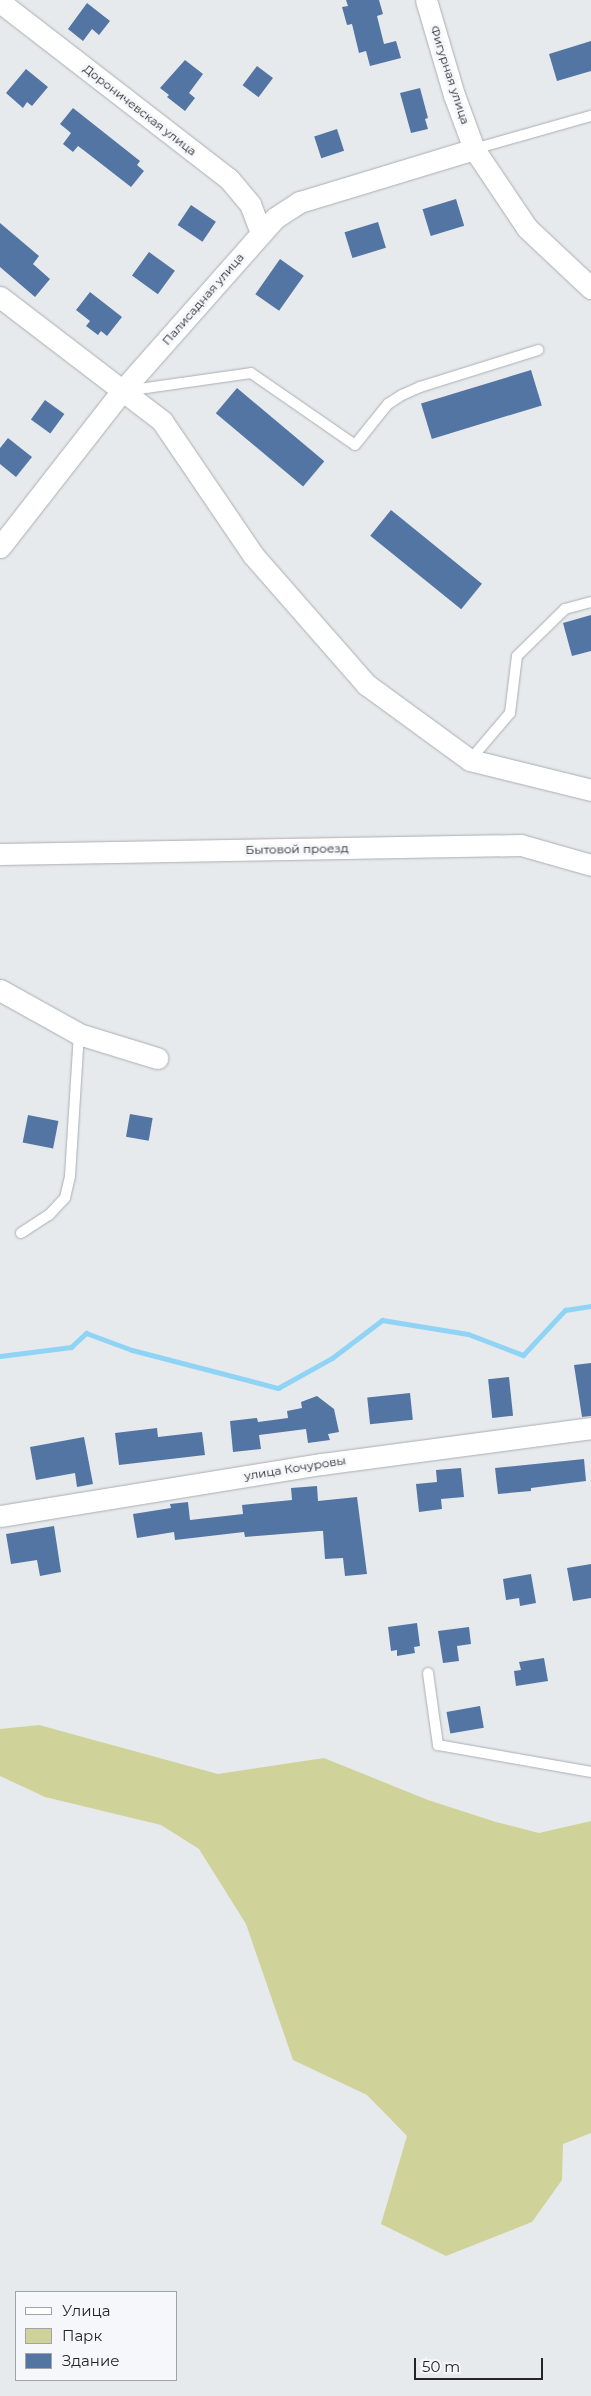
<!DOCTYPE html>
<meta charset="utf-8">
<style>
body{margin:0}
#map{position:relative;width:591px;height:2396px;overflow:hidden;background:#e7eaed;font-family:Montserrat,sans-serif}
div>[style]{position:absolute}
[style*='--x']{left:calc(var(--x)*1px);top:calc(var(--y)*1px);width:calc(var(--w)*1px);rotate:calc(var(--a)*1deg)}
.green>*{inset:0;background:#cfd39a}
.stream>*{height:5px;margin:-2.5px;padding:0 2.5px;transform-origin:2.5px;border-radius:2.5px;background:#90d4f5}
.building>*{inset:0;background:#5375a3;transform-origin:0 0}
.roads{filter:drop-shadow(0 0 1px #abadb1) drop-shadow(0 0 1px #abadb1)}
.service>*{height:10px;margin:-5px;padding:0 5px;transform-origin:5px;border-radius:5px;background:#fff}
.minor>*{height:21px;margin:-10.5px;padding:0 10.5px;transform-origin:10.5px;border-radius:10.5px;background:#fff}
span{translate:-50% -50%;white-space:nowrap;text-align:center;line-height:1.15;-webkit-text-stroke:5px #f5f7fb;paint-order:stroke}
.street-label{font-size:12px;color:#242527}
.legend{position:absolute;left:15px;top:2291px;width:162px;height:90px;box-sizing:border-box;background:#f5f7fb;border:1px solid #a1a3a6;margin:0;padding:6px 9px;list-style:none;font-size:15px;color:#242527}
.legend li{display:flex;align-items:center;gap:10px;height:25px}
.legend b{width:25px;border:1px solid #a1a3a6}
.scale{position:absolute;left:414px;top:2358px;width:129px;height:22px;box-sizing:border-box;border:2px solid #242527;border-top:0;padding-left:6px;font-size:15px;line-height:18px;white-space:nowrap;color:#242527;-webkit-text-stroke:4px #f5f7fb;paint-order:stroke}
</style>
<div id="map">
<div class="green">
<div style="clip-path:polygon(39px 1725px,218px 1774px,324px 1758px,428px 1800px,496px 1822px,539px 1833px,591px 1821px,591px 2133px,563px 2144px,562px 2180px,532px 2222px,446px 2256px,381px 2224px,407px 2136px,367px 2095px,293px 2060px,246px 1924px,199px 1849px,161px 1825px,45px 1797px,0 1776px,0 1729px)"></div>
</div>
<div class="stream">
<div style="--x:0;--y:1356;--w:72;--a:-7.2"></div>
<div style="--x:71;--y:1347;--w:21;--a:-43"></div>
<div style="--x:86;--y:1333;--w:49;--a:20.3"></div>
<div style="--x:132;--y:1350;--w:151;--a:14.6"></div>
<div style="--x:278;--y:1388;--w:62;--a:-29.1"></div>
<div style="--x:332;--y:1358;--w:63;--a:-37.2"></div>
<div style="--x:382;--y:1320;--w:87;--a:9.2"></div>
<div style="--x:468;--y:1334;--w:59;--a:20.9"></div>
<div style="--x:523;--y:1355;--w:62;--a:-47"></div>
<div style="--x:565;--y:1310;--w:26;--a:-9"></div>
</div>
<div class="building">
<div style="clip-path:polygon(346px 0,379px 0,383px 14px,377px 16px,384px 44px,396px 41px,401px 58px,370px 66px,366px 51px,359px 53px,352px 24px,347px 25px,342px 7px,348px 6px)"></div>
<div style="clip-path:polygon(87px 3px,110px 21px,99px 35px,92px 29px,83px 41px,68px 29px)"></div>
<div style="clip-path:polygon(591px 41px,591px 71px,557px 81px,549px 54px)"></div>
<div style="clip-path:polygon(185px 60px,203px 74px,189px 93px,195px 98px,185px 111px,167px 97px,169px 95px,160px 88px)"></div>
<div style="left:257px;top:66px;width:20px;height:24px;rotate:37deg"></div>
<div style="clip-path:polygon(26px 69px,48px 87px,32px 106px,27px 102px,23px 108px,6px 93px)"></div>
<div style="clip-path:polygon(420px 88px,428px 118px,425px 119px,428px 129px,411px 133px,400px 93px)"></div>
<div style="clip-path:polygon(73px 108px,140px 161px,137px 165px,144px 171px,131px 187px,86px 152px,78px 146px,73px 152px,63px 144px,71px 133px,60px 124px)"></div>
<div style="left:337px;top:129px;width:23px;height:24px;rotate:72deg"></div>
<div style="left:456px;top:199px;width:28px;height:35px;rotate:73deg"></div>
<div style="left:191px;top:205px;width:30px;height:24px;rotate:34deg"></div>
<div style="left:378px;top:222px;width:27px;height:35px;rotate:73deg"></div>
<div style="clip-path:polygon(0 223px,39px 256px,33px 264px,50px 279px,35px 297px,0 267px)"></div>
<div style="left:149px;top:252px;width:32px;height:29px;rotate:36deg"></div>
<div style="left:280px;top:259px;width:29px;height:43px;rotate:35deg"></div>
<div style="clip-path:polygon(90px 292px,122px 317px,107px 336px,101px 331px,98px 335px,86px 326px,90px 321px,76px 310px)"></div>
<div style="left:531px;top:370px;width:37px;height:115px;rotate:73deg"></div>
<div style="left:237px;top:388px;width:114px;height:33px;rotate:40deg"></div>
<div style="left:45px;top:400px;width:24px;height:24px;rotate:36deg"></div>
<div style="clip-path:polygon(8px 438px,32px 457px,16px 477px,0 464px,0 448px)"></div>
<div style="left:391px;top:510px;width:117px;height:33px;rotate:39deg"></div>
<div style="clip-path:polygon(591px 615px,591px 651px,572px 656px,563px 623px)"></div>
<div style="left:130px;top:1114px;width:23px;height:23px;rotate:10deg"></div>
<div style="left:28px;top:1115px;width:31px;height:28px;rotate:11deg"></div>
<div style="clip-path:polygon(591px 1363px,591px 1416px,582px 1417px,574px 1365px)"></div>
<div style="left:509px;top:1377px;width:39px;height:21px;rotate:84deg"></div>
<div style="left:410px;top:1393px;width:27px;height:43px;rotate:84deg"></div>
<div style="clip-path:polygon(317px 1396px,334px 1409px,339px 1432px,328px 1434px,330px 1440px,308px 1443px,306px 1429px,259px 1435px,261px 1449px,233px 1452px,230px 1421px,257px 1418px,258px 1422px,288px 1418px,287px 1411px,302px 1408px,301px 1402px)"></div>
<div style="clip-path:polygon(157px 1428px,158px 1437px,202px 1432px,205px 1455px,119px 1465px,115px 1433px)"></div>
<div style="clip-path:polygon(84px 1437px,93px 1484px,77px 1487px,75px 1473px,36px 1480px,30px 1447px)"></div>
<div style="clip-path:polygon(584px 1459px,586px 1481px,531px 1488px,531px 1491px,498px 1494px,495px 1468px)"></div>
<div style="clip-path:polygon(461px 1468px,464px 1497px,441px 1499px,442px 1509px,419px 1512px,416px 1484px,437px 1482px,436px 1470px)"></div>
<div style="clip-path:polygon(317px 1486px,318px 1501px,357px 1497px,367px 1574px,345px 1576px,343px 1558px,325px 1559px,323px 1531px,319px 1531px,245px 1537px,244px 1532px,175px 1540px,174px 1532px,137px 1538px,133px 1514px,171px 1508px,170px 1504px,188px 1502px,190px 1520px,243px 1514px,242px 1505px,292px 1500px,291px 1488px)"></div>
<div style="clip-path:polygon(54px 1526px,61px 1572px,40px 1576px,37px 1560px,11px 1564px,6px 1534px)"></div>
<div style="clip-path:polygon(591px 1564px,591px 1598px,573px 1601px,567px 1568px)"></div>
<div style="clip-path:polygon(531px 1574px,536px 1603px,520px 1606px,519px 1598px,506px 1600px,503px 1579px)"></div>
<div style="clip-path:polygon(417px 1623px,420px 1646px,414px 1647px,415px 1653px,397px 1656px,397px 1650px,391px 1651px,388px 1627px)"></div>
<div style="clip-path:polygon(469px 1627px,471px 1644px,457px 1646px,459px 1661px,443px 1663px,438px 1631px)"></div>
<div style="clip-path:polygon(544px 1658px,548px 1681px,516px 1686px,514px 1671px,521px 1670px,519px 1662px)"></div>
<div style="left:480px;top:1706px;width:22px;height:34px;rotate:80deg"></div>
</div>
<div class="roads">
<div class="service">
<div style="--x:474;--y:149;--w:122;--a:-15.8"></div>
<div style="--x:125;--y:391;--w:127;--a:-8.1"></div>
<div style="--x:251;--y:373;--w:126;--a:34.7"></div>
<div style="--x:355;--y:445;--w:53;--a:-51.2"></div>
<div style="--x:388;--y:404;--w:17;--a:-33"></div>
<div style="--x:402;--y:395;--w:20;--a:-24"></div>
<div style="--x:420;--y:387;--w:124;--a:-17.4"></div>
<div style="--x:470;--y:760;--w:62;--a:-49.6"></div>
<div style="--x:510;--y:713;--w:57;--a:-83"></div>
<div style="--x:517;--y:656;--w:67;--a:-44.4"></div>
<div style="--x:565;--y:609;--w:27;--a:-15"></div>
<div style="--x:21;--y:1233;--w:33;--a:-33"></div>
<div style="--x:49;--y:1215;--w:23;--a:-47"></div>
<div style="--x:65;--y:1198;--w:23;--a:-77"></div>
<div style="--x:70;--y:1176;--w:142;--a:-86.4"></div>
<div style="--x:428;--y:1673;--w:73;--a:82.1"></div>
<div style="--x:438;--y:1745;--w:155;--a:10"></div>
</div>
<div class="minor">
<div style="--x:426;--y:0;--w:99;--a:73.6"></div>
<div style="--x:454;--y:95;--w:58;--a:69.7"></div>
<div style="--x:474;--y:149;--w:95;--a:56.1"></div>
<div style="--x:527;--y:228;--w:88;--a:43.2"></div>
<div style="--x:0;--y:2;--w:289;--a:37.7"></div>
<div style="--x:229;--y:179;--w:33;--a:50"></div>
<div style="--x:250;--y:204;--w:31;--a:69"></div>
<div style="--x:0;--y:297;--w:204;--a:37.4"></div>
<div style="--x:162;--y:421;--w:162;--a:55.8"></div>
<div style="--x:253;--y:555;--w:173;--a:48.8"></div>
<div style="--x:367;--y:685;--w:127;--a:36.1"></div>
<div style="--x:470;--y:760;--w:125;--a:13.9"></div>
<div style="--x:0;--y:547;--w:197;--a:-52"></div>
<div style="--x:121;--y:392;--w:232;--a:-48.5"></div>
<div style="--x:275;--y:218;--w:30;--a:-33"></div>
<div style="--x:300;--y:202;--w:182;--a:-16.9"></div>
<div style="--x:0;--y:854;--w:521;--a:-0.99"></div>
<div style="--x:521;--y:845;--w:73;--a:15.9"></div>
<div style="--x:0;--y:990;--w:90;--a:29.1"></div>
<div style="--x:79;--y:1034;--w:82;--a:17.1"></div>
<div style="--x:0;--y:1516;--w:326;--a:-9.2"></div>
<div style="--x:322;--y:1464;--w:271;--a:-7.6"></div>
</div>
</div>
<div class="street-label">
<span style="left:450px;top:75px;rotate:72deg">Фигурная улица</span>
<span style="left:140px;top:110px;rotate:38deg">Дороничевская улица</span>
<span style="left:203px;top:299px;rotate:-49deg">Палисадная улица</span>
<span style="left:297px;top:849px;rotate:-1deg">Бытовой проезд</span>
<span style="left:295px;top:1468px;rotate:-9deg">улица Кочуровы</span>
</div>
<ul class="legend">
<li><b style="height:6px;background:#fff"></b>Улица</li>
<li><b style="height:14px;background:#cfd39a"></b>Парк</li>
<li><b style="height:14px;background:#5375a3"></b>Здание</li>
</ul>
<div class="scale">50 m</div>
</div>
